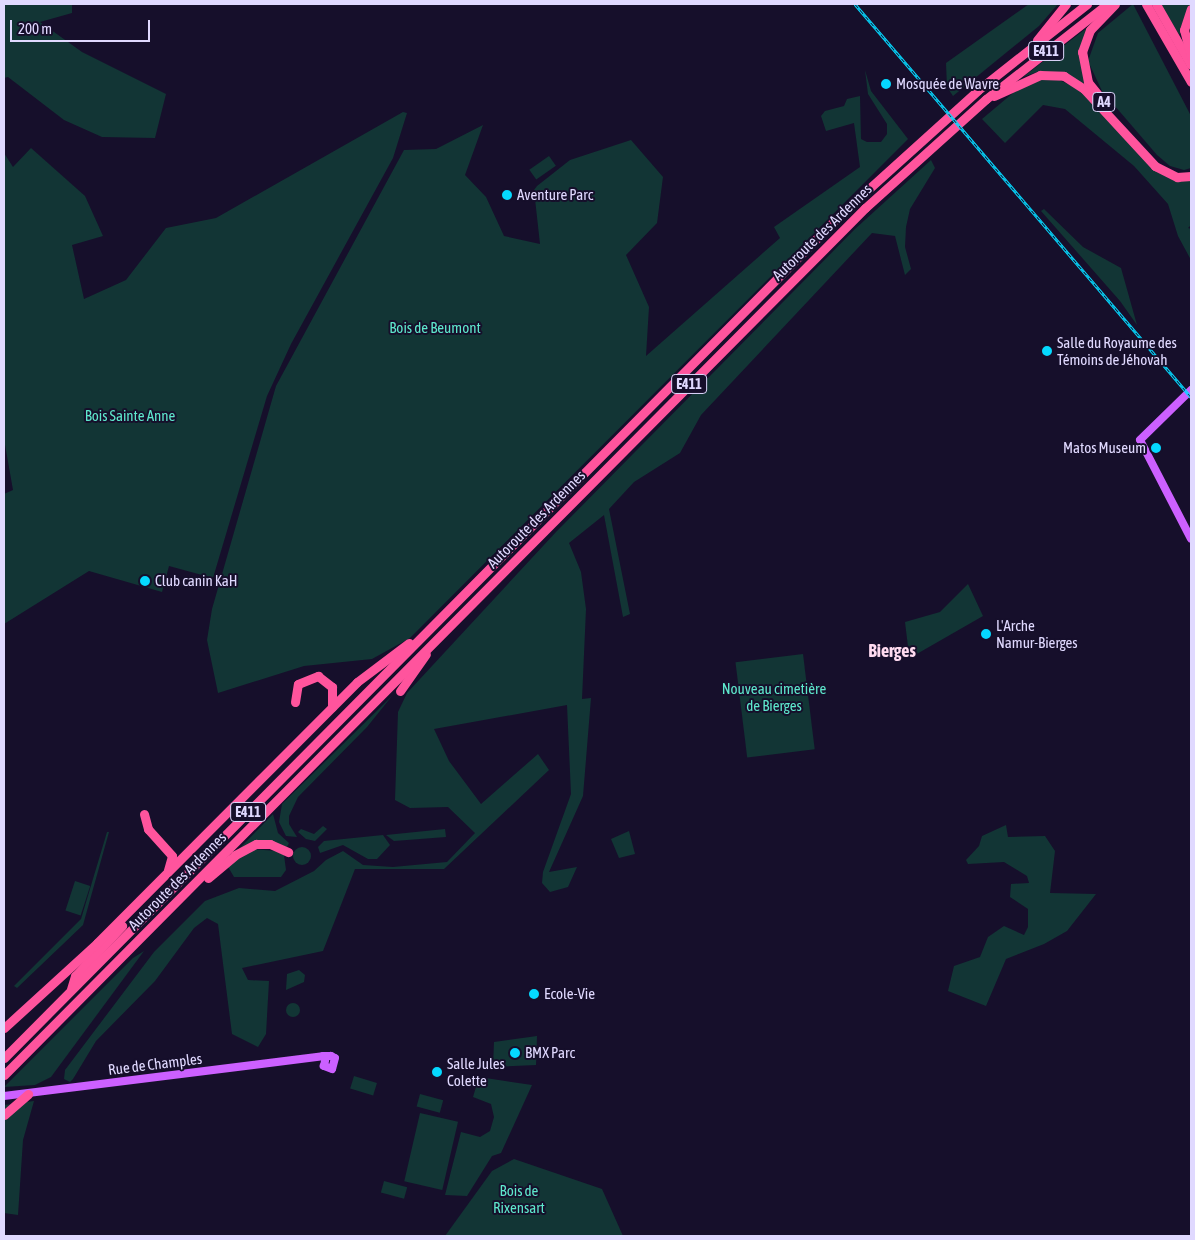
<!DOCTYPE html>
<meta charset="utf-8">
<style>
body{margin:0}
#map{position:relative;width:1195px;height:1240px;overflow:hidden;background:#160f2b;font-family:"Asap Condensed",sans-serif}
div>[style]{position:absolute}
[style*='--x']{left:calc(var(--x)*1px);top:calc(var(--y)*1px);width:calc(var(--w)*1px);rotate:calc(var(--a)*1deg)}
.green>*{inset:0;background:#123535;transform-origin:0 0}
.round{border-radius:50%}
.major>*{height:8px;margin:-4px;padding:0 4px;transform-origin:4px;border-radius:4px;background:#cc60ff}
.highway>*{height:9px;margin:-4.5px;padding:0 4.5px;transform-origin:4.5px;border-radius:4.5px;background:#ff549d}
.rail>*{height:3px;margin-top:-1.5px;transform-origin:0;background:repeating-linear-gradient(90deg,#160f2b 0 4px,#05d9ff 0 8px);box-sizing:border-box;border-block:1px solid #05d9ff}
.dots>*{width:14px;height:14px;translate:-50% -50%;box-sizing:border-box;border:2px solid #160f2b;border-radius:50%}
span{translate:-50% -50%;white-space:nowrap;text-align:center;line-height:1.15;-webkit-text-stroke:4px #160f2b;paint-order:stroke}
.shield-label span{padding:1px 4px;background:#160f2b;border:1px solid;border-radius:4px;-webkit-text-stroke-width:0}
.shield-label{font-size:14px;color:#e0d9ff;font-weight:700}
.poi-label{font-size:15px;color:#e0d9ff}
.left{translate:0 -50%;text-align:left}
.right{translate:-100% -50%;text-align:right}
.street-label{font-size:15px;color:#e0d9ff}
.park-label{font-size:15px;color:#5ee7cc}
.quarter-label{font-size:18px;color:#ffdbf0;font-weight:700}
.frame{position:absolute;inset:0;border:5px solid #e0d9ff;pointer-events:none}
.scale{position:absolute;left:10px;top:20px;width:140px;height:22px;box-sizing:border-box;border:2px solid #e0d9ff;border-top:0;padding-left:6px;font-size:15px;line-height:18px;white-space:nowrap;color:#e0d9ff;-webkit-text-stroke:4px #160f2b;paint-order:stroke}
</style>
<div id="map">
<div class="green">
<div style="clip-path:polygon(4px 4px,72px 4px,72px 13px,40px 22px,82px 52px,166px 94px,155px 138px,102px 137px,64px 120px,8px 77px,4px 78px)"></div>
<div style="clip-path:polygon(1029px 4px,1058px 4px,1039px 26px,953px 96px,947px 87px,946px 63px)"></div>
<div style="clip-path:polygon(1133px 4px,1191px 116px,1191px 168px,1184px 170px,1170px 166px,1157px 155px,1102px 91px,1088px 61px,1098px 33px)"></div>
<div style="clip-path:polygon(1161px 4px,1191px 4px,1180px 35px,1178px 33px)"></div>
<div style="clip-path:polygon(1092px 24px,1082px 43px,1090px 90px,1040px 71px,1023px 77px)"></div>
<div style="clip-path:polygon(865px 70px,871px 91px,908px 139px,410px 638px,372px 659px,304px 666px,218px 693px,207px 640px,212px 609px,276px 386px,404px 150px,436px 149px,483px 125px,465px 175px,486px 197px,504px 236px,540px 244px,534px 190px,537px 186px,570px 160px,631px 140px,663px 177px,657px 223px,626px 255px,649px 307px,646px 356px,780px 238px,774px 227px,860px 167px,854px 123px,826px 131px,821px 116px,825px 111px,844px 106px,847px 99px,860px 96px,861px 139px,867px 142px,881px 142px,887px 134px,887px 124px,868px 94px)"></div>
<div style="clip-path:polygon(1055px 78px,1081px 90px,1154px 167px,1176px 180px,1191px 180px,1191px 225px,1188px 228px,1191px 229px,1191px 260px,1178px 236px,1168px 204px,1134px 166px,1065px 109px,1043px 105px,1005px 143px,982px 119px,1020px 87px,1038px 79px)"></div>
<div style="clip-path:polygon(403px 112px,407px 113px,393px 158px,291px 344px,267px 396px,213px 578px,169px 566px,162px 592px,89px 571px,4px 624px,4px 494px,13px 490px,4px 439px,4px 153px,13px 167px,31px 148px,85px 196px,103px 236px,72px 245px,84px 299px,126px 280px,166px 228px,216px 218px)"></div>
<div style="left:549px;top:156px;width:12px;height:24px;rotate:55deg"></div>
<div style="clip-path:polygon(931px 160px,935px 168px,910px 209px,906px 227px,905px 247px,911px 269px,905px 275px,895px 236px,872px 233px,701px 415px,680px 453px,634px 482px,609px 509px,630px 614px,623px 617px,604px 515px,569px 543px,581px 572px,586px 609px,582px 699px,591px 698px,583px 796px,549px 872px,577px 867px,568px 887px,550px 892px,542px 883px,543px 872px,571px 794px,567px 705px,434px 729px,449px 761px,481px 804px,538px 754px,549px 770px,444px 869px,355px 869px,323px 951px,242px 968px,248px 980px,269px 981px,266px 1034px,258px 1047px,232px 1034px,218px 924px,207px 918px,194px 928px,155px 981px,96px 1041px,73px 1079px,70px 1082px,64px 1079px,65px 1070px,154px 952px,205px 901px,239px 888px,275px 891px,314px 871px,326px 860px,343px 851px,363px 865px,393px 867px,447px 862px,475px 833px,448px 807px,410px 808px,395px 800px,398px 712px,407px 693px,556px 532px,855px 229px)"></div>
<div style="clip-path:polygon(1044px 209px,1083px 247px,1121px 268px,1137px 325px,1120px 301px,1041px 211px)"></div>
<div style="clip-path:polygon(968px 584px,983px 616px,915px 655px,909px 655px,905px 622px,940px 612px)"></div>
<div style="left:803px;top:654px;width:96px;height:68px;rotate:83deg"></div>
<div style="clip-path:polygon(392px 696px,367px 727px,298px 797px,289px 816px,289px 824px,297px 837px,286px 836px,279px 822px,282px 804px)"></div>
<div style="clip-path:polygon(273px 814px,278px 833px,289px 843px,287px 847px,272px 842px,237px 851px)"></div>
<div style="clip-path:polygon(1006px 825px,1008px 837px,1045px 836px,1055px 851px,1050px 893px,1096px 894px,1067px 931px,1044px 944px,1006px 959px,986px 1006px,948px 991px,954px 966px,980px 957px,988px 937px,1004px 926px,1024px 935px,1028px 927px,1028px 909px,1010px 897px,1011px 884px,1029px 883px,1027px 876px,1004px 862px,968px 864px,966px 860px,979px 846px,982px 836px)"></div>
<div style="clip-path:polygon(323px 826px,327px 829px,315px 841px,306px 839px,298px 832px,301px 829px,314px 834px)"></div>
<div style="clip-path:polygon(445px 829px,446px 837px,394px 841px,386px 835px)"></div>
<div style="clip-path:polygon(629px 831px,635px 854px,619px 858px,611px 839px)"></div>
<div style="clip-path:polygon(107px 832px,109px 832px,83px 925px,17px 988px,14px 986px,81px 919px)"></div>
<div style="clip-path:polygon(383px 835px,390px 845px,377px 859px,368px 859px,343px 845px,320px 853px,318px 847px,324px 841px)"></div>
<div class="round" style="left:293px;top:847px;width:18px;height:18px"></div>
<div style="clip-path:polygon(252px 849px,277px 851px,284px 855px,286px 870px,281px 877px,234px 877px,227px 865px)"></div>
<div style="left:75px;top:881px;width:16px;height:31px;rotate:18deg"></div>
<div style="clip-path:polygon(144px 951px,51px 1077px,35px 1085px,4px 1087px,133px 958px)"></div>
<div style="clip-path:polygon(299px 970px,305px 975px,304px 982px,286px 990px,287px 974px)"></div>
<div class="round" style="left:286px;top:1003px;width:14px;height:14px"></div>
<div style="clip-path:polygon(537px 1036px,536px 1065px,493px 1067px,494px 1042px)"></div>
<div style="left:354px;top:1076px;width:24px;height:13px;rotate:17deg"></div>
<div style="clip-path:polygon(479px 1077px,532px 1085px,501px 1153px,492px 1156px,467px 1196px,445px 1195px,461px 1132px,480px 1137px,490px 1131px,494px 1117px,491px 1104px,473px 1097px)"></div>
<div style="left:420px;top:1094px;width:24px;height:13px;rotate:15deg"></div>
<div style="clip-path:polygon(34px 1101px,23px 1140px,18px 1215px,4px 1213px,4px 1105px)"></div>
<div style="left:420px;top:1113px;width:39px;height:70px;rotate:13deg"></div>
<div style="clip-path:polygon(514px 1159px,602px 1189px,623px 1236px,445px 1236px,492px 1171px)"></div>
<div style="left:384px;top:1181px;width:24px;height:12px;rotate:15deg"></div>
</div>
<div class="major">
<div style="--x:1191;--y:390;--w:71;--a:135.6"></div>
<div style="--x:1140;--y:440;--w:111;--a:62.7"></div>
<div style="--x:4;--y:1096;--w:321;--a:-7.1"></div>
<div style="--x:323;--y:1056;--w:8;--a:0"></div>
<div style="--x:331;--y:1056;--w:4;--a:27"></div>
<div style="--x:335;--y:1058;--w:11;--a:105"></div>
<div style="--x:332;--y:1069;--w:9;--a:-159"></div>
<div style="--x:324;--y:1066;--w:10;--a:-79"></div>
</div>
<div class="highway">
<div style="--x:1146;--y:4;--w:90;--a:60"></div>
<div style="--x:1156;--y:4;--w:70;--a:60.2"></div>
<div style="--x:1037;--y:40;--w:46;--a:-51.1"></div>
<div style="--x:1191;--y:56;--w:27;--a:-105"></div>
<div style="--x:1184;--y:30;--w:22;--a:-72"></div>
<div style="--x:994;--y:96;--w:51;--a:-24.5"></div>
<div style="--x:1040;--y:75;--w:24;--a:2"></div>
<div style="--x:1064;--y:76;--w:24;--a:33"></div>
<div style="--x:1084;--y:89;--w:105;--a:47.3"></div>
<div style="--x:1155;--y:166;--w:25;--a:27"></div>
<div style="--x:1177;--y:177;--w:14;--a:-4"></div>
<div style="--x:1100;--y:97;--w:19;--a:-129"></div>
<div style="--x:1088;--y:82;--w:31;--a:-101"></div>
<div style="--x:1082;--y:52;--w:23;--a:-70"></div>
<div style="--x:1090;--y:30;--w:36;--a:-46"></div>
<div style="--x:400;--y:691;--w:45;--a:-54.9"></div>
<div style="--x:295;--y:702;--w:18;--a:-81"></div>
<div style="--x:298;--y:684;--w:22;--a:-22"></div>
<div style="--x:318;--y:676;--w:18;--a:38"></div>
<div style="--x:332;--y:687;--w:20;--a:90"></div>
<div style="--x:144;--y:814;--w:16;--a:75"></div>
<div style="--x:148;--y:829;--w:36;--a:48"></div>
<div style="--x:172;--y:856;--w:15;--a:106"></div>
<div style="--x:208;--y:878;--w:35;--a:-40"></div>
<div style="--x:235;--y:855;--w:24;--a:-28"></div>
<div style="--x:256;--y:844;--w:14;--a:0"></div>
<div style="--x:270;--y:844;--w:20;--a:24"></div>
<div style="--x:71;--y:989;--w:14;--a:-73"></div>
<div style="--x:75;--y:976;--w:69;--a:-46.8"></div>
<div style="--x:4;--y:1028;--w:126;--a:-42.4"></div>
<div style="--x:97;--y:943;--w:368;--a:-45.1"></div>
<div style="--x:357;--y:682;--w:65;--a:-36.9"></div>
<div style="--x:4;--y:1058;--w:1190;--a:-45.24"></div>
<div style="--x:842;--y:213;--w:183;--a:-42.1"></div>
<div style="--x:978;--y:90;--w:139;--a:-38.3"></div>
<div style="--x:4;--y:1075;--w:1222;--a:-45.2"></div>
<div style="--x:865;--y:208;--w:163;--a:-42"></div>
<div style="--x:986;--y:99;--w:154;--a:-38.1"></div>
<div style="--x:4;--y:1115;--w:32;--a:-41"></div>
</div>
<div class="rail">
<div style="--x:855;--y:4;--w:517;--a:49.47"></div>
</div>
<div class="dots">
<div style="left:886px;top:84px;background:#05d9ff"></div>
<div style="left:507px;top:195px;background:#05d9ff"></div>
<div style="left:1047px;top:351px;background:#05d9ff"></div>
<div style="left:1156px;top:448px;background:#05d9ff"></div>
<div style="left:145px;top:581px;background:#05d9ff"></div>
<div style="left:986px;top:634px;background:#05d9ff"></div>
<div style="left:534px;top:994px;background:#05d9ff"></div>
<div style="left:515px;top:1053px;background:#05d9ff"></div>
<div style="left:437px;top:1072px;background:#05d9ff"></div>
</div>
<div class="shield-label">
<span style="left:1046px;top:51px">E411</span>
<span style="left:1104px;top:102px">A4</span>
<span style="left:689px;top:384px">E411</span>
<span style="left:248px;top:812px">E411</span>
</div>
<div class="poi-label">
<span class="left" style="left:896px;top:84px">Mosquée de Wavre</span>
<span class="left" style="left:517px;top:195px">Aventure Parc</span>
<span class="left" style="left:1057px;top:351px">Salle du Royaume des<br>Témoins de Jéhovah</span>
<span class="right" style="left:1146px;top:448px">Matos Museum</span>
<span class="left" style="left:155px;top:581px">Club canin KaH</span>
<span class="left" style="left:996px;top:634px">L'Arche<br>Namur-Bierges</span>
<span class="left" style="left:544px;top:994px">Ecole-Vie</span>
<span class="left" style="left:525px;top:1053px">BMX Parc</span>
<span class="left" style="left:447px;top:1072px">Salle Jules<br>Colette</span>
</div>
<div class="street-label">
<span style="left:822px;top:232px;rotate:-44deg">Autoroute des Ardennes</span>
<span style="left:536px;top:519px;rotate:-45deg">Autoroute des Ardennes</span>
<span style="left:177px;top:881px;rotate:-45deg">Autoroute des Ardennes</span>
<span style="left:155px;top:1064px;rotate:-7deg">Rue de Champles</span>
</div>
<div class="park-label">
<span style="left:435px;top:328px">Bois de Beumont</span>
<span style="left:130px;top:416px">Bois Sainte Anne</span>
<span style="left:774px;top:697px">Nouveau cimetière<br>de Bierges</span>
<span style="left:519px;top:1199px">Bois de<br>Rixensart</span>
</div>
<div class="quarter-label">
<span style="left:892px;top:651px">Bierges</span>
</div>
<div class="frame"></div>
<div class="scale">200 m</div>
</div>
